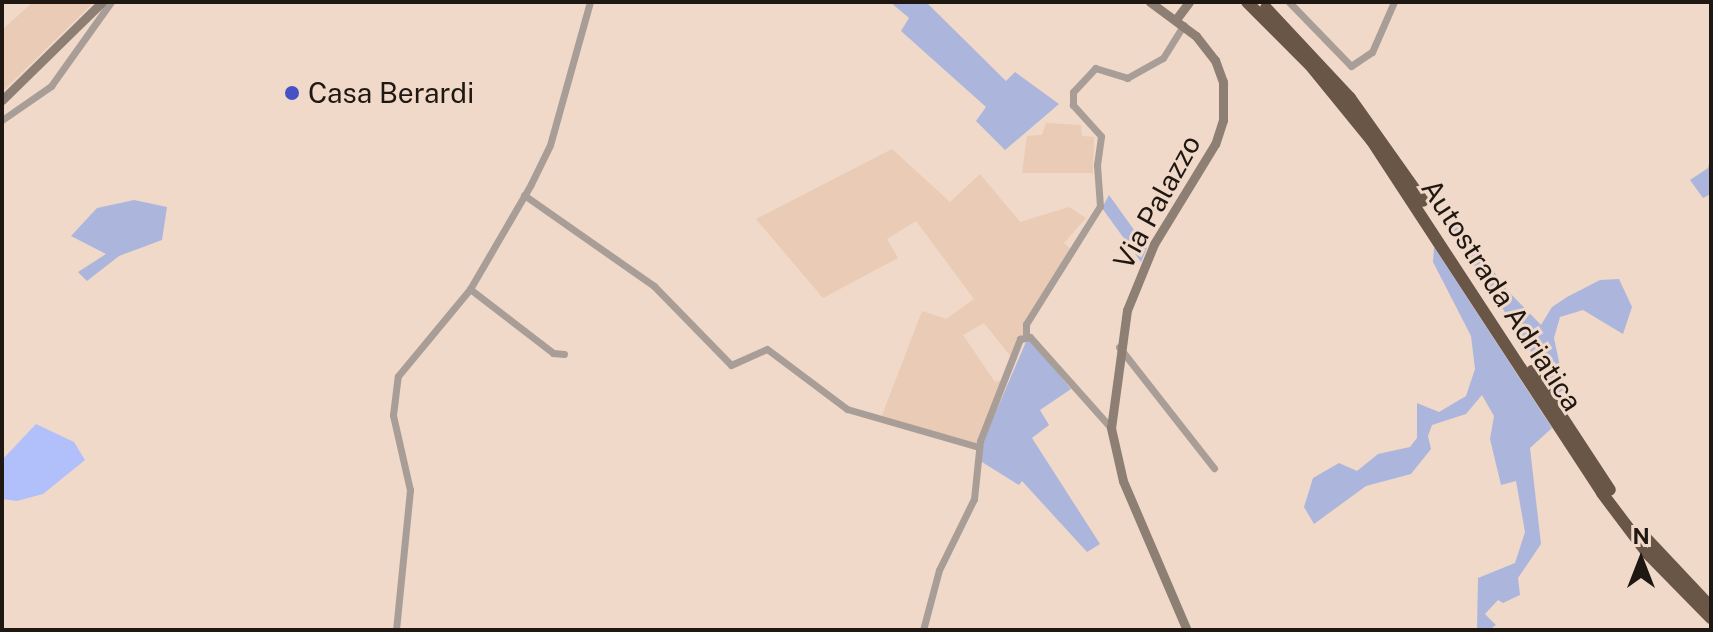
<!DOCTYPE html>
<style>
body{margin:0}
#map{position:relative;width:1713px;height:632px;overflow:hidden;background:#f0d9c8;font-family:"Public Sans",sans-serif}
div>[style]{position:absolute}
[style*='--x']{left:calc(var(--x)*1px);top:calc(var(--y)*1px);width:calc(var(--w)*1px);rotate:calc(var(--a)*1deg)}
.built>*{inset:0;background:#e9cbb6}
.green>*{inset:0;background:#acb6dc}
.water>*{inset:0;background:#b1bffa}
.street>*{height:7px;margin:-3.5px;padding:0 3.5px;transform-origin:3.5px;border-radius:3.5px;background:#a89e97}
.secondary>*{height:9px;margin:-4.5px;padding:0 4.5px;transform-origin:4.5px;border-radius:4.5px;background:#8d7f74}
.highway>*{height:12px;margin:-6px;padding:0 6px;transform-origin:6px;border-radius:6px;background:#695647}
.dots>*{width:22px;height:22px;translate:-50% -50%;box-sizing:border-box;border:4px solid #f0d9c8;border-radius:50%}
span{translate:-50% -50%;white-space:nowrap;text-align:center;line-height:1.15;-webkit-text-stroke:6px #f0d9c8;paint-order:stroke}
.poi-label{font-size:28px;color:#1f1711}
.left{translate:0 -50%;text-align:left}
.street-label{font-size:28px;color:#1f1711}
.frame{position:absolute;inset:0;border:4px solid #1f1711;pointer-events:none}
.north{position:absolute;left:1601px;top:520px;width:80px;height:80px;-webkit-text-stroke:6px #f0d9c8;paint-order:stroke;rotate:0deg;font-size:22px;font-weight:700;line-height:32px;text-align:center;color:#1f1711}
.north::after{content:'';display:block;margin:auto;width:28px;height:36px;background:#1f1711;clip-path:polygon(50% 0,100% 100%,50% 72%,0 100%)}
</style>
<div id="map">
<div class="built">
<div style="clip-path:polygon(33px 2px,94px 2px,2px 92px,2px 30px)"></div>
<div style="clip-path:polygon(1046px 123px,1081px 125px,1082px 136px,1094px 137px,1093px 173px,1022px 173px,1027px 136px,1042px 135px)"></div>
<div style="clip-path:polygon(892px 149px,950px 202px,980px 174px,1020px 222px,1069px 207px,1086px 218px,1064px 243px,1073px 251px,1012px 358px,984px 323px,963px 335px,995px 382px,1002px 380px,977px 445px,881px 418px,922px 311px,946px 319px,974px 299px,916px 221px,887px 239px,898px 258px,823px 298px,756px 219px)"></div>
</div>
<div class="green">
<div style="clip-path:polygon(890px 2px,926px 2px,1006px 81px,1015px 72px,1059px 104px,1005px 150px,976px 121px,986px 107px,901px 31px,909px 18px)"></div>
<div style="clip-path:polygon(1711px 155px,1711px 194px,1703px 198px,1690px 180px,1708px 168px)"></div>
<div style="clip-path:polygon(1109px 195px,1147px 248px,1141px 262px,1102px 208px)"></div>
<div style="clip-path:polygon(134px 200px,167px 207px,162px 240px,119px 256px,87px 281px,78px 272px,106px 254px,71px 236px,97px 208px)"></div>
<div style="clip-path:polygon(1453px 215px,1507px 290px,1541px 325px,1552px 307px,1567px 297px,1600px 280px,1619px 279px,1632px 307px,1623px 334px,1583px 310px,1560px 317px,1554px 338px,1569px 409px,1444px 220px)"></div>
<div style="clip-path:polygon(1434px 247px,1552px 428px,1530px 448px,1541px 544px,1518px 578px,1520px 595px,1503px 603px,1498px 600px,1485px 614px,1496px 625px,1489px 630px,1477px 630px,1478px 578px,1515px 563px,1525px 532px,1516px 481px,1501px 485px,1490px 439px,1494px 416px,1482px 395px,1466px 414px,1432px 425px,1428px 436px,1431px 449px,1411px 474px,1366px 486px,1314px 524px,1304px 507px,1313px 478px,1339px 463px,1357px 471px,1378px 454px,1410px 447px,1417px 438px,1417px 403px,1439px 412px,1466px 396px,1475px 369px,1471px 336px,1433px 262px)"></div>
<div style="clip-path:polygon(1028px 337px,1071px 389px,1040px 410px,1049px 425px,1032px 438px,1100px 544px,1087px 552px,1022px 481px,1019px 485px,982px 462px,982px 444px)"></div>
</div>
<div class="water">
<div style="clip-path:polygon(36px 424px,74px 442px,85px 460px,43px 494px,17px 501px,2px 499px,2px 460px)"></div>
</div>
<div class="street">
<div style="--x:1289;--y:2;--w:89;--a:45.9"></div>
<div style="--x:1351;--y:66;--w:25;--a:-34"></div>
<div style="--x:1372;--y:52;--w:55;--a:-66.3"></div>
<div style="--x:2;--y:120;--w:60;--a:-34.8"></div>
<div style="--x:51;--y:86;--w:103;--a:-54.5"></div>
<div style="--x:524;--y:195;--w:159;--a:35"></div>
<div style="--x:654;--y:286;--w:110;--a:45.7"></div>
<div style="--x:731;--y:365;--w:39;--a:-24"></div>
<div style="--x:767;--y:349;--w:100;--a:36.9"></div>
<div style="--x:847;--y:409;--w:137;--a:16.1"></div>
<div style="--x:470;--y:289;--w:105;--a:37.6"></div>
<div style="--x:553;--y:353;--w:11;--a:5"></div>
<div style="--x:1026;--y:334;--w:10;--a:-90"></div>
<div style="--x:1026;--y:324;--w:139;--a:-57.9"></div>
<div style="--x:1100;--y:206;--w:41;--a:-94.2"></div>
<div style="--x:1097;--y:165;--w:29;--a:-82"></div>
<div style="--x:1101;--y:136;--w:42;--a:-132.1"></div>
<div style="--x:1073;--y:105;--w:13;--a:-90"></div>
<div style="--x:1073;--y:92;--w:33;--a:-47"></div>
<div style="--x:1095;--y:68;--w:34;--a:17"></div>
<div style="--x:1127;--y:78;--w:41;--a:-29.1"></div>
<div style="--x:1163;--y:58;--w:39;--a:-58"></div>
<div style="--x:1119;--y:347;--w:154;--a:51.9"></div>
<div style="--x:396;--y:630;--w:141;--a:-84.3"></div>
<div style="--x:410;--y:490;--w:77;--a:-102.8"></div>
<div style="--x:393;--y:415;--w:39;--a:-83"></div>
<div style="--x:398;--y:376;--w:113;--a:-50.4"></div>
<div style="--x:470;--y:289;--w:121;--a:-59.8"></div>
<div style="--x:531;--y:184;--w:43;--a:-64"></div>
<div style="--x:550;--y:145;--w:148;--a:-74.4"></div>
<div style="--x:923;--y:630;--w:62;--a:-75.1"></div>
<div style="--x:939;--y:570;--w:79;--a:-63.8"></div>
<div style="--x:974;--y:499;--w:58;--a:-84.1"></div>
<div style="--x:980;--y:441;--w:110;--a:-68.6"></div>
<div style="--x:1020;--y:339;--w:10;--a:-11"></div>
<div style="--x:1030;--y:337;--w:122;--a:48.3"></div>
</div>
<div class="secondary">
<div style="--x:1150;--y:2;--w:57;--a:36.5"></div>
<div style="--x:1196;--y:36;--w:31;--a:52"></div>
<div style="--x:1215;--y:60;--w:23;--a:70"></div>
<div style="--x:1223;--y:82;--w:38;--a:90"></div>
<div style="--x:1223;--y:120;--w:25;--a:108"></div>
<div style="--x:1215;--y:144;--w:117;--a:121.4"></div>
<div style="--x:1154;--y:244;--w:71;--a:112.2"></div>
<div style="--x:1127;--y:310;--w:119;--a:97.7"></div>
<div style="--x:1111;--y:428;--w:54;--a:77.2"></div>
<div style="--x:1123;--y:481;--w:162;--a:66.8"></div>
<div style="--x:1177;--y:18;--w:20;--a:-53"></div>
<div style="--x:2;--y:100;--w:140;--a:-44.4"></div>
</div>
<div class="highway">
<div style="--x:1247;--y:2;--w:89;--a:45"></div>
<div style="--x:1310;--y:65;--w:98;--a:50.8"></div>
<div style="--x:1372;--y:141;--w:420;--a:56.8"></div>
<div style="--x:1602;--y:493;--w:76;--a:53"></div>
<div style="--x:1648;--y:554;--w:90;--a:45.5"></div>
<div style="--x:1266;--y:8;--w:123;--a:47"></div>
<div style="--x:1350;--y:98;--w:126;--a:54.7"></div>
<div style="--x:1532;--y:371;--w:142;--a:56.8"></div>
<div style="--x:1645;--y:537;--w:89;--a:46.8"></div>
</div>
<div class="dots">
<div style="left:292px;top:93px;background:#4751c6"></div>
</div>
<div class="poi-label">
<span class="left" style="left:308px;top:93px">Casa Berardi</span>
</div>
<div class="street-label">
<span style="left:1157px;top:202px;rotate:-61deg">Via Palazzo</span>
<span style="left:1502px;top:295px;rotate:57deg">Autostrada Adriatica</span>
</div>
<div class="frame"></div>
<div class="north">N</div>
</div>
